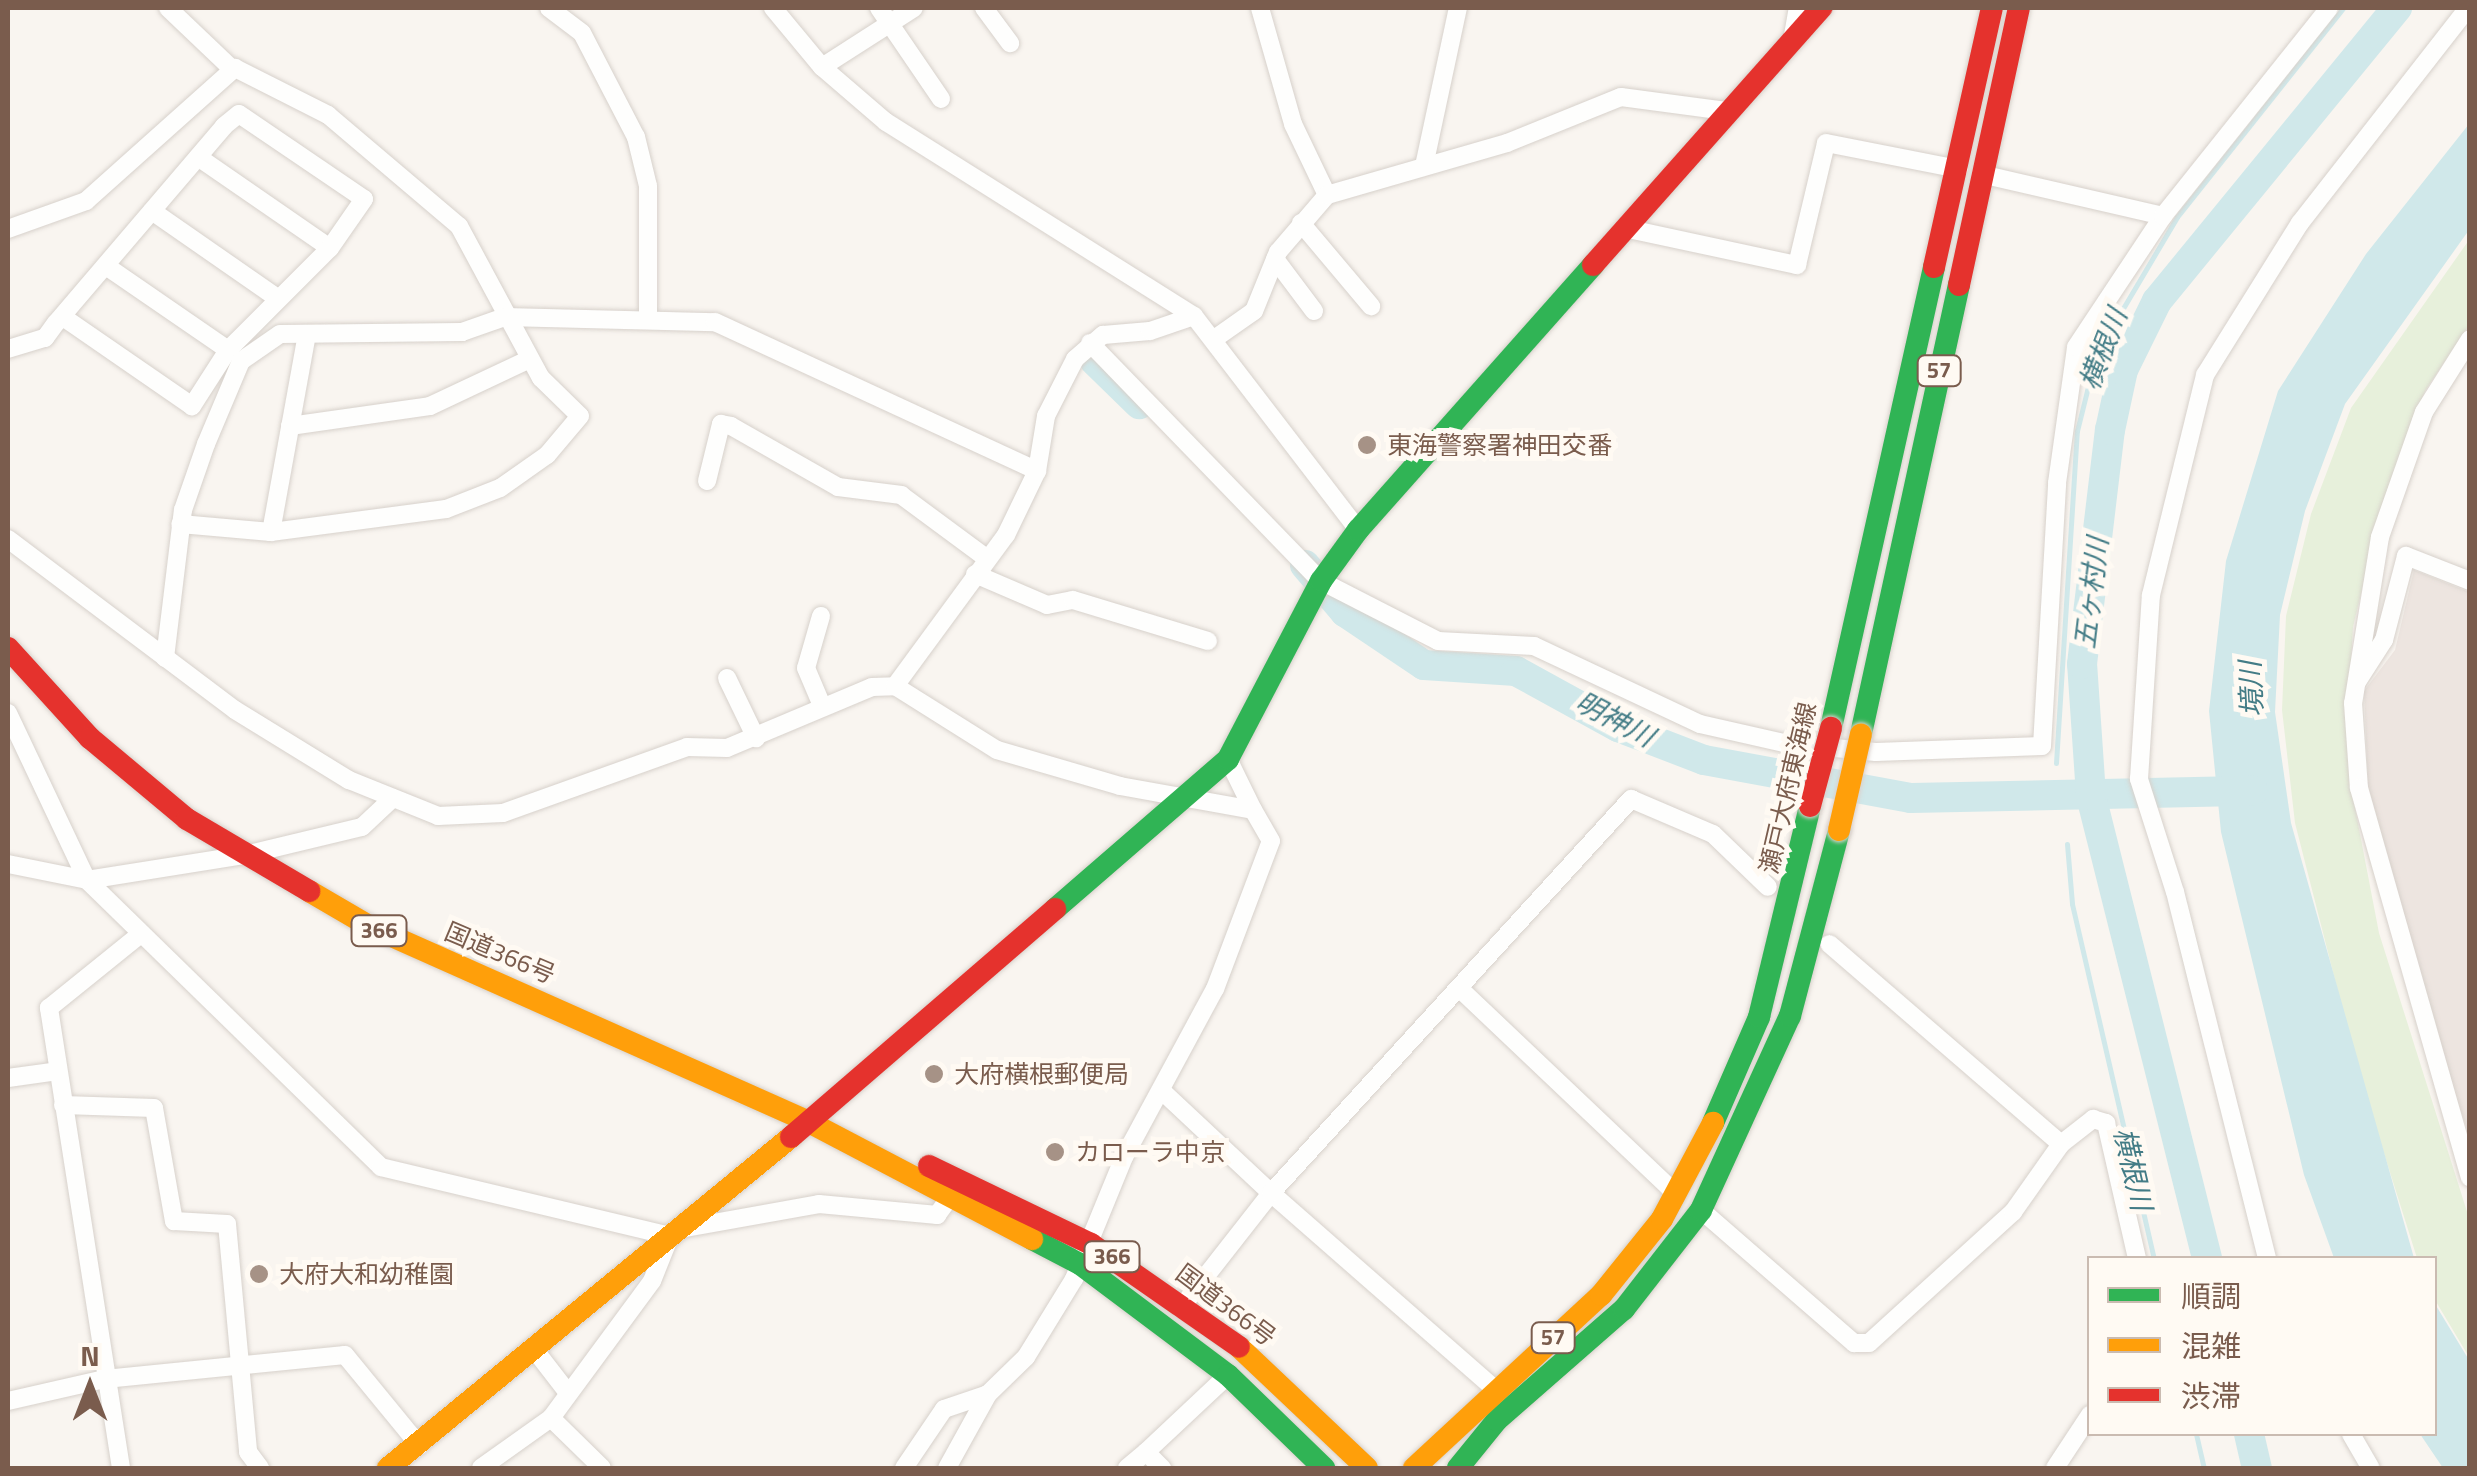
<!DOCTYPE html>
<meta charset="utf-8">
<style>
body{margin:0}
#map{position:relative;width:2477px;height:1476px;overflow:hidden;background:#f9f5f0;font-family:"Titillium Web","Noto Sans JP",sans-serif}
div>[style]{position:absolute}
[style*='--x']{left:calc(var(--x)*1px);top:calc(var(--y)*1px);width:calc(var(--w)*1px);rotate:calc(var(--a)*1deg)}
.industrial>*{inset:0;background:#ede5e0}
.green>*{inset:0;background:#e7f0db}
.water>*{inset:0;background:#d0e8ea}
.stream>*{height:5px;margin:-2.5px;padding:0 2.5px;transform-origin:2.5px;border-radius:2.5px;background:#d0e8ea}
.river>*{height:30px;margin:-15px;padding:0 15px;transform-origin:15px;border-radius:15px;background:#d0e8ea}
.roads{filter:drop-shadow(0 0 2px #d7d1cb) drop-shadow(0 0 2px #d7d1cb)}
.street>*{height:18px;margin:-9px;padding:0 9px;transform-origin:9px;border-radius:9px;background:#fefefd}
.fast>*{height:22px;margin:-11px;padding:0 11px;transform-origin:11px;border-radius:11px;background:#30b455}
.slow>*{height:22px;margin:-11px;padding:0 11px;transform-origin:11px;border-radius:11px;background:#ff9f0a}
.jam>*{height:22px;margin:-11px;padding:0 11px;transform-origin:11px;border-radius:11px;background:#e5322d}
.bridges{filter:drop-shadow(0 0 2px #dad1cc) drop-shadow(0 0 2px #dad1cc)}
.slow-bridge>*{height:22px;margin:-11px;padding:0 11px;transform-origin:11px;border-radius:11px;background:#ff9f0a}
.jam-bridge>*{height:22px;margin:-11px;padding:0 11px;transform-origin:11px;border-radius:11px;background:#e5322d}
.dots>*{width:28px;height:28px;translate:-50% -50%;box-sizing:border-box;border:5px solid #fffaf3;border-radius:50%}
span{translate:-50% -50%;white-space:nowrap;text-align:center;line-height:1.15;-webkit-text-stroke:10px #fffaf3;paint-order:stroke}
.shield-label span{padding:2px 8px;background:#fffaf3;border:2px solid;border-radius:8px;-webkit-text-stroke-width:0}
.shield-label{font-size:22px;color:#7a5c4d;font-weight:700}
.poi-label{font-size:25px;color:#7a5c4d}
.left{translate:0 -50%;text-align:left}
.street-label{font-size:25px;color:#7a5c4d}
.water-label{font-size:28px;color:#437c86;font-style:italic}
.frame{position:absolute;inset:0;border:10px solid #7a5c4d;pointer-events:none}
.legend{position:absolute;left:2087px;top:1256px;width:350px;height:180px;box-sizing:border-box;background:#fffaf3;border:2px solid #cabbb1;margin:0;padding:12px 18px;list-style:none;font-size:30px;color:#7a5c4d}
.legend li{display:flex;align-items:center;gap:20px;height:50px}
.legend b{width:50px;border:2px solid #cabbb1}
.north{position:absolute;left:40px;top:1336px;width:100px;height:100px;-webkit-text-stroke:8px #fffaf3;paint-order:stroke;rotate:0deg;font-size:28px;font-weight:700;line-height:40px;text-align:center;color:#7a5c4d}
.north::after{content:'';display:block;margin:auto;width:35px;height:45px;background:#7a5c4d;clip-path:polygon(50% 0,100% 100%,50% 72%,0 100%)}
</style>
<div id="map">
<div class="industrial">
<div style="clip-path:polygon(2414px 570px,2469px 592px,2469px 1135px,2426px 1007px,2368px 785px,2364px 691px,2395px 650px)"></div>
</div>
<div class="green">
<div style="clip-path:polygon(2469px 240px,2469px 325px,2425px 391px,2381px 510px,2353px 627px,2348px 711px,2355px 808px,2379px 933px,2469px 1218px,2469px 1357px,2435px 1300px,2434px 1258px,2417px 1258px,2359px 1074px,2295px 823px,2282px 710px,2286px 616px,2311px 514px,2351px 408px)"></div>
</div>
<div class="water">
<div style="clip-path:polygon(2469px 124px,2469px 230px,2345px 404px,2305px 511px,2280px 615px,2275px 712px,2291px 823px,2414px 1258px,2334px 1258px,2304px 1175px,2221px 832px,2209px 711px,2226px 561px,2278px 391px,2366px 254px)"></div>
<div style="clip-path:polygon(2435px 1304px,2469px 1360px,2469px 1468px,2443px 1468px,2420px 1434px,2434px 1434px)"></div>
</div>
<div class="stream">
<div style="--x:2056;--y:763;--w:333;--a:-86.4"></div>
<div style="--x:2077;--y:431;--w:79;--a:-76.1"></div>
<div style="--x:2096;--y:354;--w:159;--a:-59.4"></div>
<div style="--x:2177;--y:217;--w:267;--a:-51.5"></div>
<div style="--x:2067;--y:844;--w:60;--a:85.2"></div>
<div style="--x:2072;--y:904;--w:363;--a:77"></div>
<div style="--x:2196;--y:1434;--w:35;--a:77"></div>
</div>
<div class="river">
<div style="--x:1095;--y:361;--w:62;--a:44.3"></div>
<div style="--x:1305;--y:565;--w:62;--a:49.6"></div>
<div style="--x:1345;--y:612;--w:95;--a:33.9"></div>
<div style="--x:1424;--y:665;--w:92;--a:3.7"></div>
<div style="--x:1516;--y:671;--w:116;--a:28.8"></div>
<div style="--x:1618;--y:727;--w:92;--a:21"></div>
<div style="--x:1704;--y:760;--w:210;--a:10.4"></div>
<div style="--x:1911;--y:798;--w:342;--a:-1.2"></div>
<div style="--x:2207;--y:1258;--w:477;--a:-104.1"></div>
<div style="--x:2091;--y:795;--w:131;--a:-93.9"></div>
<div style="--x:2082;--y:664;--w:236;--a:-83.2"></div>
<div style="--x:2110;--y:430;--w:61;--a:-77.8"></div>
<div style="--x:2123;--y:370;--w:77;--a:-63.8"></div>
<div style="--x:2157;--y:301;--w:379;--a:-50.7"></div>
<div style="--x:2249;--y:1434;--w:35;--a:77"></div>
</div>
<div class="roads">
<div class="street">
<div style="--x:168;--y:8;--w:90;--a:43.6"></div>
<div style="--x:549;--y:8;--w:41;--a:37.1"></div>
<div style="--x:582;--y:33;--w:117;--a:62.6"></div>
<div style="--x:636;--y:137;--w:50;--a:76.2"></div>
<div style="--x:648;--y:186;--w:129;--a:90"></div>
<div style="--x:773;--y:8;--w:77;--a:50.3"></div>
<div style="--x:822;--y:67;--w:84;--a:40.7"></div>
<div style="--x:886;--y:122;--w:364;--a:32.2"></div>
<div style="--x:1194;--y:316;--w:270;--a:52.5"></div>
<div style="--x:879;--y:8;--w:110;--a:55.7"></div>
<div style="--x:984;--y:8;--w:44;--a:53.4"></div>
<div style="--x:1260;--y:8;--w:121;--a:74.1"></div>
<div style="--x:1293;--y:124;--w:79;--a:64.4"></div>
<div style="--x:1792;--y:41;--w:34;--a:-80"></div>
<div style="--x:822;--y:67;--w:109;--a:-32.7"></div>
<div style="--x:198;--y:157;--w:160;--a:34.6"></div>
<div style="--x:1424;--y:166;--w:162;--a:-77.9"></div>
<div style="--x:1981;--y:174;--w:187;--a:13"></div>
<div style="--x:152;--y:211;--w:152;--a:34.8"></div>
<div style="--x:1301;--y:223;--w:109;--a:49.9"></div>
<div style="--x:8;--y:229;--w:83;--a:-19.7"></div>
<div style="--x:86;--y:201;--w:200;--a:-41.8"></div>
<div style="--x:235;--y:68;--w:104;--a:26.8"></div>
<div style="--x:328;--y:115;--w:172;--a:40.3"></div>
<div style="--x:459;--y:226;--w:173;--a:61.7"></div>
<div style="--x:541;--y:378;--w:54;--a:44.3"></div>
<div style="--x:580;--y:416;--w:51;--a:130.2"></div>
<div style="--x:547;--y:455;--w:57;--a:144.9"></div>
<div style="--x:500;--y:488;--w:58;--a:158.7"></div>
<div style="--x:446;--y:509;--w:177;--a:172.5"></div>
<div style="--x:271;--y:532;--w:91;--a:-175"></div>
<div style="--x:1629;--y:229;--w:172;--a:12.1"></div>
<div style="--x:1797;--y:265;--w:125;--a:-76.6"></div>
<div style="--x:1826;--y:143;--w:135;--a:11.1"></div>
<div style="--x:1275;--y:259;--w:65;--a:53.1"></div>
<div style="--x:106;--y:266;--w:148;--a:34.5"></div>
<div style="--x:1217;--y:337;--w:45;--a:-35.1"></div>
<div style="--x:1254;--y:311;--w:64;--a:-67.9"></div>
<div style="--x:1278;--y:252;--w:75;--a:-49.3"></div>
<div style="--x:1327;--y:195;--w:187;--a:-16.1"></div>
<div style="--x:1507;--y:143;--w:123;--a:-22"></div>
<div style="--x:1621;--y:97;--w:106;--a:7.6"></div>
<div style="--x:2470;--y:339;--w:86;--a:122.2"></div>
<div style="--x:2424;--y:412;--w:133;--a:109.4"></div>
<div style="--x:2380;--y:537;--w:168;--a:99.2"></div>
<div style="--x:2353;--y:703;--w:85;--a:86"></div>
<div style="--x:2359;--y:788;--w:405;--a:74.1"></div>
<div style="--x:1090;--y:343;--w:332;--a:45.9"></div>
<div style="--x:1321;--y:581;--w:131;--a:27.1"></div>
<div style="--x:1438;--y:641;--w:96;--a:3"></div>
<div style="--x:1534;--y:646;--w:183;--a:25.2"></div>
<div style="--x:1700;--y:724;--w:86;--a:12.7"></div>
<div style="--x:1784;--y:743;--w:92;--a:5.6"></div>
<div style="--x:1876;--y:752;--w:166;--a:-2.1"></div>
<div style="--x:2042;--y:746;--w:263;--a:-86.7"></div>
<div style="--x:2057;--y:483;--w:137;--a:-82"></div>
<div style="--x:2076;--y:347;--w:157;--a:-56.4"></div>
<div style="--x:2163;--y:216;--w:266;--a:-51.4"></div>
<div style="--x:8;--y:349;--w:39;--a:-17"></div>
<div style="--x:45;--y:338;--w:19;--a:-54"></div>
<div style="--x:56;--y:323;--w:259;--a:-49.5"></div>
<div style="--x:224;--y:126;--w:19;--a:-39"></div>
<div style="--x:239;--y:114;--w:151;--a:34.2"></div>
<div style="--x:364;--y:199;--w:60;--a:124.8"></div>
<div style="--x:330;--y:248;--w:144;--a:135"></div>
<div style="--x:228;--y:350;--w:67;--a:122.7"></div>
<div style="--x:192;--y:406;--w:157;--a:-145.4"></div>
<div style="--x:290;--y:426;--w:141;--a:-8.1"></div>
<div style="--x:430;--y:406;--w:110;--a:-25.2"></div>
<div style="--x:707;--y:481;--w:59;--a:-76.2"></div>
<div style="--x:721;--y:424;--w:10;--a:11"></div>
<div style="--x:731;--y:426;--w:123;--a:29.7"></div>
<div style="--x:838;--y:487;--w:64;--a:7.2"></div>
<div style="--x:901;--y:495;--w:106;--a:36.5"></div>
<div style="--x:271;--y:532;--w:201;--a:-79.7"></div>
<div style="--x:8;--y:539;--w:284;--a:37"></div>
<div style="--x:235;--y:710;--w:134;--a:31.6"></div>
<div style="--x:349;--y:780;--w:96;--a:22"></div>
<div style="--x:438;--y:816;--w:65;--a:-2.6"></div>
<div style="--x:503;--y:813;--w:195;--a:-19.7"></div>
<div style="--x:687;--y:747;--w:40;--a:1.4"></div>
<div style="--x:727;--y:748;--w:157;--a:-22.8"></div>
<div style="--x:872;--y:687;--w:23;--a:-2"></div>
<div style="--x:895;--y:686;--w:120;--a:32.1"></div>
<div style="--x:997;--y:750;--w:128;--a:16.3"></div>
<div style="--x:1120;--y:786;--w:135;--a:10.2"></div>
<div style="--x:1253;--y:810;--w:57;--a:-116.1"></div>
<div style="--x:975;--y:574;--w:78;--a:23.3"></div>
<div style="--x:1047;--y:605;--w:26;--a:-11"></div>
<div style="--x:1073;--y:600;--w:141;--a:16.9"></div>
<div style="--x:821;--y:616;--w:54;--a:106.1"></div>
<div style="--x:806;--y:668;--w:38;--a:67"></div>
<div style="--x:165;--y:658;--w:149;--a:-83.1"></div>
<div style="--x:183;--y:510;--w:70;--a:-70.8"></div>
<div style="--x:206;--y:444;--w:90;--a:-67.1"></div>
<div style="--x:241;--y:361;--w:47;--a:-34.7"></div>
<div style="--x:280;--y:334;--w:182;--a:-0.6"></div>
<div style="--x:462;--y:332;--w:46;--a:-19.2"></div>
<div style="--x:505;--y:317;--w:210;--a:1.4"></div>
<div style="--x:715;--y:322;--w:355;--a:24.8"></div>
<div style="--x:727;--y:678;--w:67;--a:64.2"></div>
<div style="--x:2357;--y:682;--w:50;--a:-57.3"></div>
<div style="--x:2384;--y:640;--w:87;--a:-75.3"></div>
<div style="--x:2406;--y:556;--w:69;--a:21.3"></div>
<div style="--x:895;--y:686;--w:187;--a:-53.7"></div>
<div style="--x:1006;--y:535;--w:71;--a:-64.2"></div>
<div style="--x:1037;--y:471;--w:56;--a:-80.7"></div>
<div style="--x:1046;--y:416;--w:64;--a:-63"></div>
<div style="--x:1075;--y:359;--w:37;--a:-41"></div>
<div style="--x:1103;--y:335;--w:47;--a:-4.9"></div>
<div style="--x:1150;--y:331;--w:46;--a:-18.8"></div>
<div style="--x:8;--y:713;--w:185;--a:64.7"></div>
<div style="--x:87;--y:880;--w:411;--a:44.3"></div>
<div style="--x:381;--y:1167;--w:297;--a:13.4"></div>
<div style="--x:670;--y:1236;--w:48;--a:111.8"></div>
<div style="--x:652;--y:1281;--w:170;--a:126.4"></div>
<div style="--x:551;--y:1418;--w:86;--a:144.5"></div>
<div style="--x:8;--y:864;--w:81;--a:11.4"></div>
<div style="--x:87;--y:880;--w:160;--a:-9"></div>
<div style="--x:245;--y:855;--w:120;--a:-13.5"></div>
<div style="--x:362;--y:827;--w:42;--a:-43.1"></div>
<div style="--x:1459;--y:988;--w:299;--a:43.5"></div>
<div style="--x:8;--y:1078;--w:50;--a:-8"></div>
<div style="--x:1162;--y:1091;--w:149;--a:43.1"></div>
<div style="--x:1271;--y:1193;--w:147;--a:128.1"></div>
<div style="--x:63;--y:1105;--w:91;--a:1.9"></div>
<div style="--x:154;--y:1108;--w:115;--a:80"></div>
<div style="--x:174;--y:1221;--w:53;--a:3.2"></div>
<div style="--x:227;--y:1224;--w:229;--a:84.7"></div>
<div style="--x:248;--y:1452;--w:20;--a:53"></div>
<div style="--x:2061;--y:1144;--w:41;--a:-38"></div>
<div style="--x:2093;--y:1119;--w:14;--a:17"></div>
<div style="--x:2106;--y:1123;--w:139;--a:77.1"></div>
<div style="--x:1701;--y:1210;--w:203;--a:41"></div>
<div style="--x:1854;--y:1343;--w:15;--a:0"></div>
<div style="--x:1869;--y:1343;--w:195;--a:-42.3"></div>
<div style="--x:2013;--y:1212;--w:83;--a:-54.8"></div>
<div style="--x:2061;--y:1144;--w:306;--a:-139.2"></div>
<div style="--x:680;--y:1229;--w:141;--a:-10.2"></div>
<div style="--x:819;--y:1204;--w:119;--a:5.3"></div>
<div style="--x:937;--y:1215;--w:22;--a:-54"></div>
<div style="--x:2267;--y:1258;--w:377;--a:-104.1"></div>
<div style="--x:2175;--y:892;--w:119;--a:-107.7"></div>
<div style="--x:2139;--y:779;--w:184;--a:-86.3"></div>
<div style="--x:2151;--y:595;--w:227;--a:-76.2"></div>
<div style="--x:2205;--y:375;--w:179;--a:-58"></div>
<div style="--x:2300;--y:223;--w:273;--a:-52"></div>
<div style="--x:534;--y:1349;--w:56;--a:52.3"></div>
<div style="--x:1496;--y:1390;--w:299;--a:-138.8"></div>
<div style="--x:1271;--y:1193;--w:534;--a:-47.58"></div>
<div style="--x:1631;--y:799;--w:89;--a:23.1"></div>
<div style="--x:1713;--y:834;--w:76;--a:43.9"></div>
<div style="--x:8;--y:1401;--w:99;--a:-12.8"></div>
<div style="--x:105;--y:1379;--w:241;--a:-5.7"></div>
<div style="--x:345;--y:1355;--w:117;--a:50.6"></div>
<div style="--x:551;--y:1418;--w:71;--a:44.4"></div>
<div style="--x:2351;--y:1434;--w:39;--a:60"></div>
<div style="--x:1146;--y:1452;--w:112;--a:-43.2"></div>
<div style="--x:121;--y:1468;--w:466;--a:-98.9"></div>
<div style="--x:49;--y:1008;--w:113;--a:-38.9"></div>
<div style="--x:904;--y:1468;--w:71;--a:-55.9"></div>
<div style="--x:944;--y:1409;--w:46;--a:-18.8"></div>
<div style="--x:947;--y:1468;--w:85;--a:-61"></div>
<div style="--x:988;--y:1394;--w:53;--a:-44.2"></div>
<div style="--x:1026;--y:1357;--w:92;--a:-58.4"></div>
<div style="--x:1074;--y:1279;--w:132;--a:-67.7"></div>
<div style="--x:1124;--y:1157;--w:191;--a:-61.6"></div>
<div style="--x:1215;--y:989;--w:158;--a:-69.3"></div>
<div style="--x:1271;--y:841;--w:36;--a:-120"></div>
<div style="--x:1127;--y:1468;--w:25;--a:-40"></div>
<div style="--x:1146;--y:1452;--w:23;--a:45"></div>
<div style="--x:2055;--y:1468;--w:64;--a:-56.6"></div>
</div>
<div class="fast">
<div style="--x:1831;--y:728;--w:472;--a:-77.4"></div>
<div style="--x:1861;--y:734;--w:460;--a:-77.7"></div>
<div style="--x:1055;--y:909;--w:229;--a:-40.9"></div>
<div style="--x:1228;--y:759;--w:201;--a:-62.4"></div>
<div style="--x:1321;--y:581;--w:63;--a:-54"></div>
<div style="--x:1358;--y:530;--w:354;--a:-48.4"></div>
<div style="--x:1713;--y:1123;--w:116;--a:-66.5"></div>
<div style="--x:1759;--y:1017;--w:217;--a:-76.4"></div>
<div style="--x:1032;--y:1239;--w:54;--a:27.5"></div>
<div style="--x:1080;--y:1264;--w:185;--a:36.9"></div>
<div style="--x:1228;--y:1375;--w:134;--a:44.1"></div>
<div style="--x:1458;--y:1468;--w:62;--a:-50.9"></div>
<div style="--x:1497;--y:1420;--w:169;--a:-41.2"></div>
<div style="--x:1624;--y:1309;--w:125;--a:-52.1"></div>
<div style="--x:1701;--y:1210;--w:213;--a:-65.4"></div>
<div style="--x:1790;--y:1016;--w:192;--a:-75.2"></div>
</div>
<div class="slow">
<div style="--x:309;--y:891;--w:69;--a:30.3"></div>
<div style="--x:369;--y:926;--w:482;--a:24"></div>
<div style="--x:809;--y:1122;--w:252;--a:27.7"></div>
<div style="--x:1239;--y:1347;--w:176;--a:43.4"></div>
<div style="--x:388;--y:1468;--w:522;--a:-39.4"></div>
<div style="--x:1414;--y:1468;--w:255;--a:-42.8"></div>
<div style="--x:1601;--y:1295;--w:97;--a:-51.2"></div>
<div style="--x:1662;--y:1219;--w:109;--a:-62"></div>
</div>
<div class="jam">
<div style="--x:1593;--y:265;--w:344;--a:-48.4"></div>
<div style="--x:1934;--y:267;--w:265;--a:-77.4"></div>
<div style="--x:1959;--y:285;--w:283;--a:-77.8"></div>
<div style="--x:8;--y:648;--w:122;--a:47.7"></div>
<div style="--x:90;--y:738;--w:126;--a:39.9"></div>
<div style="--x:187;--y:819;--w:142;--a:30.5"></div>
<div style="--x:791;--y:1137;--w:349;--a:-40.8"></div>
<div style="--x:929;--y:1166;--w:180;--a:25.7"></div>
<div style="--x:1091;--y:1244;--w:180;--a:34.8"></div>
</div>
</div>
<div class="bridges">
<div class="slow-bridge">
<div style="--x:1839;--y:830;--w:98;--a:-77.1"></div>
</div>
<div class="jam-bridge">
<div style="--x:1810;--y:806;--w:81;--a:-74.9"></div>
</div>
</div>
<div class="dots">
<div style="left:1367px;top:445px;background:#a69286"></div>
<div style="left:934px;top:1074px;background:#a69286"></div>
<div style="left:1055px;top:1152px;background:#a69286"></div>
<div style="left:259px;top:1274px;background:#a69286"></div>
</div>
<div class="shield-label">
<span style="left:1939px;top:371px">57</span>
<span style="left:379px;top:931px">366</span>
<span style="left:1112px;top:1257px">366</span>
<span style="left:1553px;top:1338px">57</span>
</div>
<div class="poi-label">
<span class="left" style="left:1387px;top:445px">東海警察署神田交番</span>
<span class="left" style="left:954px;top:1074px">大府横根郵便局</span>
<span class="left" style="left:1075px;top:1152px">カローラ中京</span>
<span class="left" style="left:279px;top:1274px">大府大和幼稚園</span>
</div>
<div class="street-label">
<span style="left:1788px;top:788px;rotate:-77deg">瀬戸大府東海線</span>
<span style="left:500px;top:953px;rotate:23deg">国道366号</span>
<span style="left:1226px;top:1305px;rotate:37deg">国道366号</span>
</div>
<div class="water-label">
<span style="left:2103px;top:349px;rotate:-69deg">横根川</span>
<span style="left:2091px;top:593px;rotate:-83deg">五ヶ村川</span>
<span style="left:2251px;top:689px;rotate:-93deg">境川</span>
<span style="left:1615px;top:719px;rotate:28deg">明神川</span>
<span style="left:2133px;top:1169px;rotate:77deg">横根川</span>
</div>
<div class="frame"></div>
<ul class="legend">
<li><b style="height:12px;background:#30b455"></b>順調</li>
<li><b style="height:12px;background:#ff9f0a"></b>混雑</li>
<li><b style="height:12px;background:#e5322d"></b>渋滞</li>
</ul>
<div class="north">N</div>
</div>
